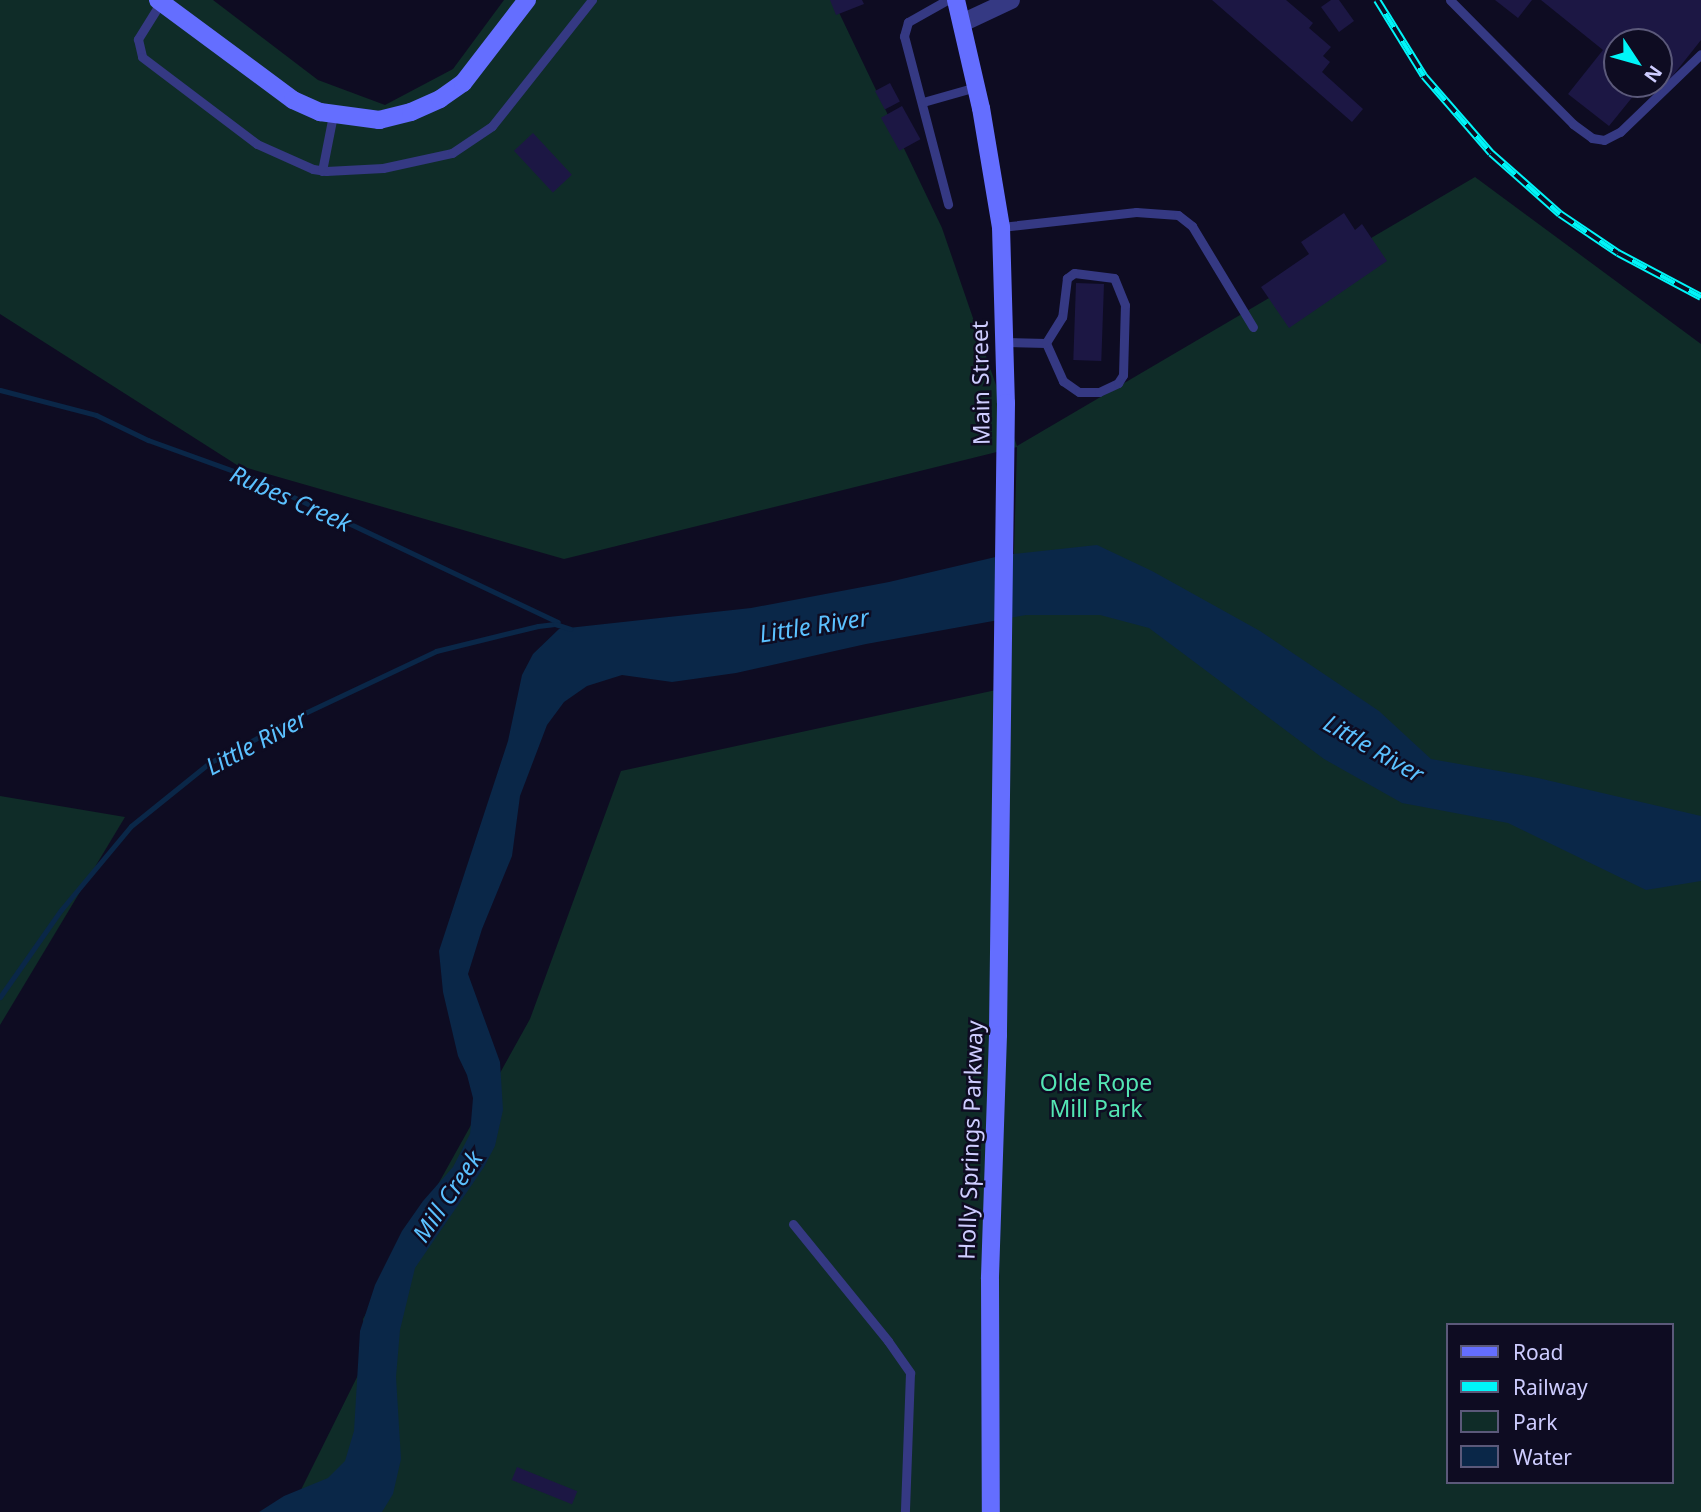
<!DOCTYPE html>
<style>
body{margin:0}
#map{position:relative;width:1701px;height:1512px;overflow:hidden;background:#0e0c22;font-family:"Noto Sans",sans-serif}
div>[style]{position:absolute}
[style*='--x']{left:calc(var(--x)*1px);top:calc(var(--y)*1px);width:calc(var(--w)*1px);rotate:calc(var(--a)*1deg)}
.green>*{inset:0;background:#0f2c28}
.water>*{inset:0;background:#0a2748}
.stream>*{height:5px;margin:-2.5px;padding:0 2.5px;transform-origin:2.5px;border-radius:2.5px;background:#0a2748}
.building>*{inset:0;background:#1c1744;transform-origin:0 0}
.lane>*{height:9px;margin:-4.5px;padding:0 4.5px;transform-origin:4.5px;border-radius:4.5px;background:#353983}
.street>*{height:18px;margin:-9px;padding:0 9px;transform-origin:9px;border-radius:9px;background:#353983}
.secondary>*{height:18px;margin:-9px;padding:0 9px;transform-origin:9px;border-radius:9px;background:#646eff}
.rail>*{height:8px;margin-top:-4px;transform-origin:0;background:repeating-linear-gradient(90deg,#0e0c22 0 16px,#00f5f8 0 32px);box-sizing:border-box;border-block:2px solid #00f5f8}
span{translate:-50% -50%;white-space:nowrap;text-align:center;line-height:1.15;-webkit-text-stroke:5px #0e0c22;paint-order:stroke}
.street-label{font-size:23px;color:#cecdff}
.park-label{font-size:23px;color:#53e5b3}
.water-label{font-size:24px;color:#5bc1ff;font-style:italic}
.legend{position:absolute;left:1446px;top:1323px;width:228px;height:161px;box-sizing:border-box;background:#0e0c22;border:2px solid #5b597a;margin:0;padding:9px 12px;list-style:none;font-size:21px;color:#cecdff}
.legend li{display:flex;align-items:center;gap:14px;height:35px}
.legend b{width:35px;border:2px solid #5b597a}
.north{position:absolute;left:1603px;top:28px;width:70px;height:70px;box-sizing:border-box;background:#0e0c22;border:2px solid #5b597a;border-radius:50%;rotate:126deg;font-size:19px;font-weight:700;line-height:28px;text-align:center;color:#cecdff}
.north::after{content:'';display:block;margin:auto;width:24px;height:32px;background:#00f5f8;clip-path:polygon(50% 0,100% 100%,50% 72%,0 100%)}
</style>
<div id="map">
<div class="green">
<div style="clip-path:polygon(evenodd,0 0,213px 0,318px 80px,385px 105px,453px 69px,504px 0,833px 0,942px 228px,1017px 446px,1475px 177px,1701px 344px,1701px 1512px,290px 1512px,365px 1361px,363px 1319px,530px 1019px,621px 771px,1010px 687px,1017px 447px,564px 559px,237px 465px,0 314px,0 0,1447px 1325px,1671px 1325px,1671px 1482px,1447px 1482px,1447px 1325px)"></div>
<div style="clip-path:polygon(0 796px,125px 817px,0 1025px)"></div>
</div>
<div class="water">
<div style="clip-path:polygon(1097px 545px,1152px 571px,1260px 631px,1379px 711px,1431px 759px,1538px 778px,1701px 816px,1701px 881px,1646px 890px,1508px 823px,1402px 803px,1324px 759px,1149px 628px,1100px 615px,1026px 615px,866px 644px,736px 673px,672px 682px,622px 675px,587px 686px,564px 702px,547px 725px,520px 796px,512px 856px,482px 929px,468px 974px,500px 1062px,503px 1110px,495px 1146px,484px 1167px,415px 1268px,400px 1330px,396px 1377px,401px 1459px,393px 1494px,382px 1512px,259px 1512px,284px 1496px,328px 1478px,345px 1461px,354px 1431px,360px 1331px,375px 1285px,402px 1231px,423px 1201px,453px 1167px,470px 1134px,473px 1098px,467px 1075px,458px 1056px,443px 992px,439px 951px,508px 741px,522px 675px,533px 654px,559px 629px,751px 608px,889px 582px,1004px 555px)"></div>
</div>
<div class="stream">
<div style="--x:0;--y:390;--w:99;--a:14.6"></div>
<div style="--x:96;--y:415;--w:58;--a:25.7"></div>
<div style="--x:148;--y:440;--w:112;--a:19.9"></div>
<div style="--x:253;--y:478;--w:337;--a:25.3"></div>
<div style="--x:0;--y:997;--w:106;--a:-55"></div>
<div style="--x:61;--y:910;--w:109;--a:-50.2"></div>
<div style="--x:131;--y:826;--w:100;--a:-38.9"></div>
<div style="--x:209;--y:763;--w:110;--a:-27.5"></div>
<div style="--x:307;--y:712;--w:143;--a:-25.3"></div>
<div style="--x:436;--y:651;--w:105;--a:-13.8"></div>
<div style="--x:538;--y:626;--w:17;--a:-7"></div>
<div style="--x:555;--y:624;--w:16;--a:18"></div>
</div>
<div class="building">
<div style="clip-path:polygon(830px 0,862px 0,864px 4px,836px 15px)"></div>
<div style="clip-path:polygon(1212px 0,1286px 0,1313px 23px,1309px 28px,1331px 47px,1323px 56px,1330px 62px,1322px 72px,1363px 109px,1352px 122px)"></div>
<div style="clip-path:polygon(1331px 0,1339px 0,1354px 21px,1339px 32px,1321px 7px)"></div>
<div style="clip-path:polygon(1495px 0,1532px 0,1518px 18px)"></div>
<div style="clip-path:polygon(1541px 0,1701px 0,1701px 40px,1667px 83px,1659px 76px,1659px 42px,1617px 42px,1617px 84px,1643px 84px,1609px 126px,1568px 94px,1603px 50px)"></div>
<div style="left:890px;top:83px;width:21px;height:17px;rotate:62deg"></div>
<div style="left:902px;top:106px;width:38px;height:24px;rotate:61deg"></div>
<div style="left:533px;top:133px;width:57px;height:26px;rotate:47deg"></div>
<div style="clip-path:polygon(1344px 213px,1355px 230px,1362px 224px,1387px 261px,1289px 328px,1261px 287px,1309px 254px,1301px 242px)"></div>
<div style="left:1076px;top:283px;width:28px;height:77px;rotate:2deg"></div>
<div style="left:517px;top:1467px;width:65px;height:14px;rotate:22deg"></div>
</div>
<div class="lane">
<div style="--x:947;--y:0;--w:45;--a:150.6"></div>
<div style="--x:908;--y:22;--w:15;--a:106"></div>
<div style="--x:904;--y:36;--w:174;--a:75.3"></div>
<div style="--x:1450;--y:0;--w:175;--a:45.2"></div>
<div style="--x:1573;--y:124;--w:24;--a:36"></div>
<div style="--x:1592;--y:138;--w:12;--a:9"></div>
<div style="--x:1604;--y:140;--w:18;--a:-27"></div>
<div style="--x:1620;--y:132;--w:112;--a:-43.9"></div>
<div style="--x:161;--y:2;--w:44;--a:121.9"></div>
<div style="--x:138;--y:39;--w:18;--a:77"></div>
<div style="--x:142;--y:57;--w:144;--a:37.1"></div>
<div style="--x:257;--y:144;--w:61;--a:24.1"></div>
<div style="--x:313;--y:169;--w:13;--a:9"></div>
<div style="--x:326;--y:171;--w:57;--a:-3"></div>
<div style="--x:383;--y:168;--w:71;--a:-12.3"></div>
<div style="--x:452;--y:153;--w:48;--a:-34"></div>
<div style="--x:492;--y:126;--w:161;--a:-51.6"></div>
<div style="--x:923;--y:102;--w:55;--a:-15.8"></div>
<div style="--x:322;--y:171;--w:57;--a:-78.9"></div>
<div style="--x:1001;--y:227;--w:136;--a:-6.3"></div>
<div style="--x:1136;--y:212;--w:42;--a:4.1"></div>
<div style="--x:1178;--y:215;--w:18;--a:38"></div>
<div style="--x:1192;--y:226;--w:118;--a:58.9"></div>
<div style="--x:1004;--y:342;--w:42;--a:1.4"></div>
<div style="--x:1046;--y:343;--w:42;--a:65.9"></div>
<div style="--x:1063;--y:381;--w:19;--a:35"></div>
<div style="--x:1079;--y:392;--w:20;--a:0"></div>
<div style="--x:1099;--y:392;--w:21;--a:-25"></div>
<div style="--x:1118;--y:383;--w:9;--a:-58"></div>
<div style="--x:1123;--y:375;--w:70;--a:-88.4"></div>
<div style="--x:1125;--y:305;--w:29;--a:-112"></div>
<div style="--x:1114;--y:278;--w:40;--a:-172.9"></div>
<div style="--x:1074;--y:273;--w:9;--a:144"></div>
<div style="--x:1067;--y:278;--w:39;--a:97"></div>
<div style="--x:1062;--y:317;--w:31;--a:122"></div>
<div style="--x:793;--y:1224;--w:151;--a:50.9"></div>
<div style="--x:888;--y:1341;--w:39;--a:55"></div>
<div style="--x:910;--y:1373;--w:139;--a:92.1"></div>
</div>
<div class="street">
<div style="--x:962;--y:23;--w:54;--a:-25.1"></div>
</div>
<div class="secondary">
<div style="--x:158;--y:0;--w:168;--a:36.5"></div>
<div style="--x:293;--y:100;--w:30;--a:24"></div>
<div style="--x:320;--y:112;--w:60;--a:7.7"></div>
<div style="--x:379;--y:120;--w:33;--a:-14"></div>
<div style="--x:411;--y:112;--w:32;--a:-24"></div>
<div style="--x:440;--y:99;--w:28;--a:-35"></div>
<div style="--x:463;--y:83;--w:105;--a:-52.4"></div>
<div style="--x:956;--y:0;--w:111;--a:77"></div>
<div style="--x:981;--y:108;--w:121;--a:80.5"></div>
<div style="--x:1001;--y:227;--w:176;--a:88.4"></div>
<div style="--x:1006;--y:403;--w:632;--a:90.73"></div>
<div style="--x:998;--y:1035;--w:244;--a:91.9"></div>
<div style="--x:990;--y:1279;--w:233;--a:89.8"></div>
</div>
<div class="rail">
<div style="--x:1377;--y:0;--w:89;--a:58.3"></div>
<div style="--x:1424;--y:76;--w:102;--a:49"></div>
<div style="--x:1491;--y:153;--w:92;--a:41.5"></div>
<div style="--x:1560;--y:214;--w:70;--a:33.9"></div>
<div style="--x:1618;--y:253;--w:94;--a:27.9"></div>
</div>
<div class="street-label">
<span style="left:980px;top:383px;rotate:-91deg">Main Street</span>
<span style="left:970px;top:1140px;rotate:-88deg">Holly Springs Parkway</span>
</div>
<div class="park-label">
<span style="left:1096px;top:1095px">Olde Rope<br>Mill Park</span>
</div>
<div class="water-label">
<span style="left:291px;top:498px;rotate:24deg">Rubes Creek</span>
<span style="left:814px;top:625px;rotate:-9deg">Little River</span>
<span style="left:256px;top:742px;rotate:-28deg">Little River</span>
<span style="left:1374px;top:748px;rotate:30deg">Little River</span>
<span style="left:447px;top:1196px;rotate:-56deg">Mill Creek</span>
</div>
<ul class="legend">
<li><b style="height:9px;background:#646eff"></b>Road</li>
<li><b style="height:9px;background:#00f5f8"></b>Railway</li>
<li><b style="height:19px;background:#0f2c28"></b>Park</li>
<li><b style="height:19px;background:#0a2748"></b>Water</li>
</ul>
<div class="north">N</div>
</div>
